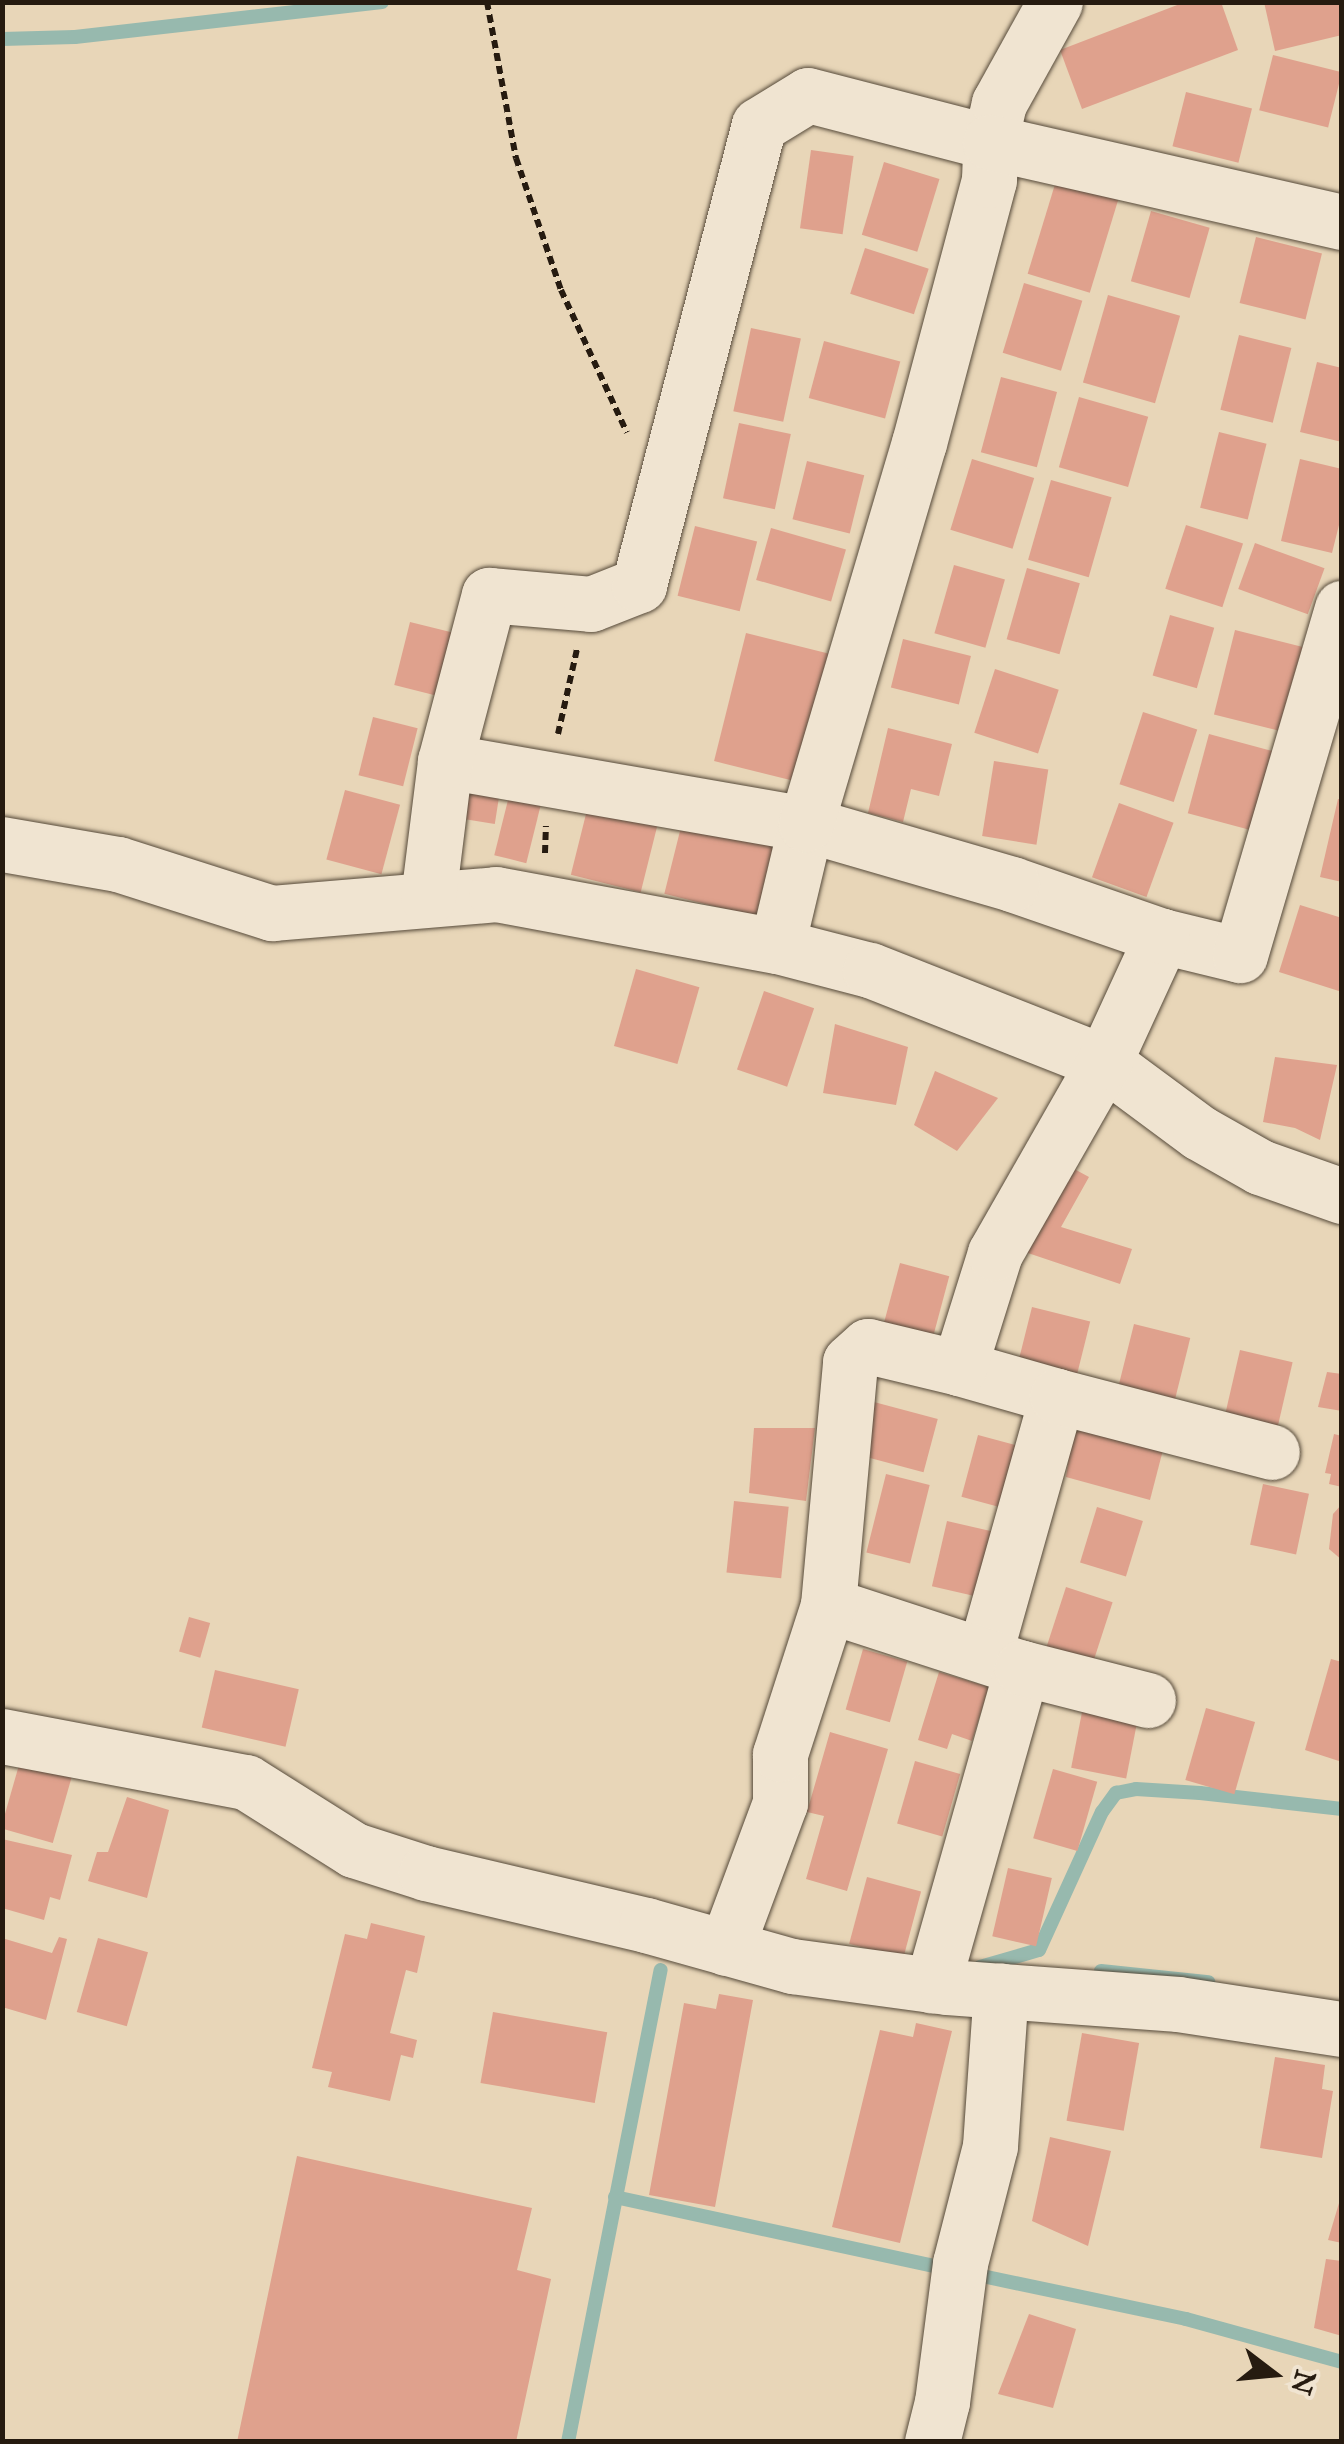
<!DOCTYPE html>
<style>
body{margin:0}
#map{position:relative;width:1344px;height:2444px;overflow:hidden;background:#e8d6b8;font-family:"IM FELL Great Primer",serif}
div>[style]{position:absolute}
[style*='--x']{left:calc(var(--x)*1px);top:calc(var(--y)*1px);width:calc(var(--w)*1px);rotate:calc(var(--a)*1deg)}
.stream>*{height:14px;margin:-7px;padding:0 7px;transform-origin:7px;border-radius:7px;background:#97b9ae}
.building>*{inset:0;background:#dfa18d;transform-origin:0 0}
.path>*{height:6px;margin-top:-3px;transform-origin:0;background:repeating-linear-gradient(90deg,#261b10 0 8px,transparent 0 13px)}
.roads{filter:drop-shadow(0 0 2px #564a3a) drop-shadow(0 0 2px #564a3a)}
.minor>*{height:55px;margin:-27.5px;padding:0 27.5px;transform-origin:27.5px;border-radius:27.5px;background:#f0e4d1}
span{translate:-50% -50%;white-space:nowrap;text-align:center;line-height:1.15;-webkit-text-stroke:10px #f0e4d1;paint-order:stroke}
.frame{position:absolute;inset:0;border:5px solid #261b10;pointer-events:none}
.north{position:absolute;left:1224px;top:2324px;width:100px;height:100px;-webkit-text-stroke:8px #f0e4d1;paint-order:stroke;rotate:106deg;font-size:28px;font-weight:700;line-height:40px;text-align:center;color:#261b10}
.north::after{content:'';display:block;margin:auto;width:35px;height:45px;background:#261b10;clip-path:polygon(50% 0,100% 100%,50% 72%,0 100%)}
</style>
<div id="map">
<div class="stream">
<div style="--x:2;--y:39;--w:73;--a:-1.6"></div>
<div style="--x:75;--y:37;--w:309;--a:-6.5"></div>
<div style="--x:980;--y:1967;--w:61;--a:-16.1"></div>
<div style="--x:1039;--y:1950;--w:152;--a:-65.5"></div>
<div style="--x:1102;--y:1812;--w:24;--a:-54"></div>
<div style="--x:1116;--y:1793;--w:20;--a:-11"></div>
<div style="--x:1136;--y:1789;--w:64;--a:3.6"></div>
<div style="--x:1200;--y:1793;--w:143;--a:6.4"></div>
<div style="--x:1101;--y:1971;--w:108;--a:5.9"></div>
<div style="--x:615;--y:2197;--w:340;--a:12.2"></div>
<div style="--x:968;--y:2273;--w:223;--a:11.9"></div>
<div style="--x:1186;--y:2319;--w:162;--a:15.4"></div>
<div style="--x:568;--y:2442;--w:481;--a:-78.9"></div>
</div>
<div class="building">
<div style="clip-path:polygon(1185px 2px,1221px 2px,1238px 50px,1082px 109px,1060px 50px)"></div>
<div style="clip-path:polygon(1264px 2px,1342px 2px,1342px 35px,1275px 51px)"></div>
<div style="left:1273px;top:55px;width:71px;height:57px;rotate:14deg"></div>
<div style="left:1186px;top:92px;width:68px;height:56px;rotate:14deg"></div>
<div style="left:811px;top:150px;width:43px;height:79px;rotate:8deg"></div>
<div style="left:884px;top:162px;width:58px;height:76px;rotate:17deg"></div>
<div style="left:1056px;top:181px;width:65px;height:97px;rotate:17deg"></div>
<div style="left:1151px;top:211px;width:61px;height:73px;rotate:16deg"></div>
<div style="left:1256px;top:237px;width:68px;height:68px;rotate:14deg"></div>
<div style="left:865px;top:248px;width:67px;height:48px;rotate:18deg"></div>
<div style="left:1024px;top:283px;width:61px;height:73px;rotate:17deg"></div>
<div style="left:1108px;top:295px;width:75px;height:91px;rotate:16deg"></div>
<div style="left:751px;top:328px;width:51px;height:85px;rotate:12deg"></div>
<div style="left:1239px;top:335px;width:54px;height:77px;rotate:14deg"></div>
<div style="left:824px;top:341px;width:79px;height:59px;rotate:15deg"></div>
<div style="clip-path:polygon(1317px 362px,1342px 368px,1342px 442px,1300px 432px)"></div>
<div style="left:1001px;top:377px;width:58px;height:78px;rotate:15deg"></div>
<div style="left:1079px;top:397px;width:72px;height:73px;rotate:16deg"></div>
<div style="left:739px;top:423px;width:53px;height:77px;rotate:12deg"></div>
<div style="left:1219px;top:432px;width:49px;height:78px;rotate:14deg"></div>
<div style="left:972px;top:459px;width:65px;height:74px;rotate:17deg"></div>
<div style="clip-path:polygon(1300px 459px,1342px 469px,1342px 513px,1332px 553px,1281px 541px)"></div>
<div style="left:807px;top:461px;width:59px;height:60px;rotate:14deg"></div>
<div style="left:1051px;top:480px;width:63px;height:83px;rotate:16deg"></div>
<div style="left:1186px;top:525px;width:60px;height:67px;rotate:18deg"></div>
<div style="left:695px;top:526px;width:64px;height:72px;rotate:14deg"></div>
<div style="left:771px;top:528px;width:78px;height:54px;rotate:16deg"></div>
<div style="left:1255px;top:543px;width:74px;height:49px;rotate:20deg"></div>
<div style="left:954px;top:565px;width:53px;height:71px;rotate:16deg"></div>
<div style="left:1027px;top:568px;width:55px;height:74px;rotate:16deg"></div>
<div style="left:1170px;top:615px;width:46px;height:63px;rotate:16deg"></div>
<div style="left:410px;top:622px;width:50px;height:65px;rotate:14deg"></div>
<div style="left:1235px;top:630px;width:76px;height:87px;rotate:14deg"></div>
<div style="left:746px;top:633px;width:91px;height:132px;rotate:14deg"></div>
<div style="left:903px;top:639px;width:70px;height:50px;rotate:14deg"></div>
<div style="left:995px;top:669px;width:67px;height:67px;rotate:18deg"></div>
<div style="left:1143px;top:712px;width:57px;height:76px;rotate:18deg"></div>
<div style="left:373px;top:717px;width:46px;height:60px;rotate:14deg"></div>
<div style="clip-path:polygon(888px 728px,952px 744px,939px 796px,911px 789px,903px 822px,868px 813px)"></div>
<div style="left:1209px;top:734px;width:84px;height:82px;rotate:15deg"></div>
<div style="left:994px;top:761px;width:55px;height:76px;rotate:9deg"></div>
<div style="left:454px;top:781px;width:47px;height:36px;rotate:9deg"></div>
<div style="left:345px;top:790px;width:57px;height:72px;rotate:15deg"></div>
<div style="left:509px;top:796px;width:33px;height:61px;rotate:14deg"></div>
<div style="clip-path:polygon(1338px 799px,1342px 800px,1342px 882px,1320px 877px)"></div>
<div style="left:589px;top:802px;width:72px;height:75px;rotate:14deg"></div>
<div style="left:1119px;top:803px;width:58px;height:79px;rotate:20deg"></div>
<div style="left:682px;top:823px;width:109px;height:73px;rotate:14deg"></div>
<div style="clip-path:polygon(1300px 905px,1342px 918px,1342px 992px,1279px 972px)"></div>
<div style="left:636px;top:969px;width:66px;height:80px;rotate:16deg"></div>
<div style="left:764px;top:991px;width:53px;height:83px;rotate:19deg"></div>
<div style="clip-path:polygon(835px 1024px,908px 1047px,896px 1105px,823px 1093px)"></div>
<div style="clip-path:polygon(1275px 1057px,1337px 1065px,1320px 1140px,1295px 1128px,1263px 1122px)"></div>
<div style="clip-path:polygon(935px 1071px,998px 1098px,957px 1151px,914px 1125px)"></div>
<div style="clip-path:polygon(1065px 1164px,1089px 1177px,1061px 1227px,1132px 1249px,1120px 1284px,1019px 1250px)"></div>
<div style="left:900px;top:1263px;width:51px;height:67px;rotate:15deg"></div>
<div style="left:1032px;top:1307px;width:60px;height:57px;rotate:14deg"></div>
<div style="left:1134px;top:1324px;width:58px;height:64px;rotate:14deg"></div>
<div style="left:1240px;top:1350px;width:54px;height:72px;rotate:13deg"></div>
<div style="clip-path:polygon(1327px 1372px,1342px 1374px,1342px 1411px,1318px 1407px)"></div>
<div style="left:874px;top:1402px;width:66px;height:55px;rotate:15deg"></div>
<div style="clip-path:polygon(1075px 1415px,1164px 1446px,1150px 1500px,1066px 1477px)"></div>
<div style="clip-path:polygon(754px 1428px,815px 1428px,806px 1501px,749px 1493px)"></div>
<div style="clip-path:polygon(1334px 1434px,1342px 1436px,1342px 1487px,1329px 1484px,1331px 1474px,1325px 1473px)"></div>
<div style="left:978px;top:1435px;width:43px;height:64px;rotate:15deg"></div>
<div style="left:886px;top:1474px;width:45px;height:81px;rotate:14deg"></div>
<div style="left:1263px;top:1484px;width:47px;height:62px;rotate:12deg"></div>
<div style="left:734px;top:1501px;width:55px;height:72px;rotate:6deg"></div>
<div style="clip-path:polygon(1342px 1504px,1342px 1560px,1329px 1549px,1333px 1514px)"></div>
<div style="left:1097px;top:1507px;width:48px;height:58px;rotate:17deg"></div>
<div style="left:947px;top:1521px;width:48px;height:67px;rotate:13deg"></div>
<div style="left:1066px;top:1587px;width:49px;height:66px;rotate:18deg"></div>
<div style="left:189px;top:1617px;width:22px;height:36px;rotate:16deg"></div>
<div style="left:863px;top:1649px;width:46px;height:63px;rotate:16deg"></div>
<div style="clip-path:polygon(1331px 1659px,1342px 1662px,1342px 1762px,1305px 1750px)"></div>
<div style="left:215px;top:1670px;width:86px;height:59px;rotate:13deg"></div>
<div style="clip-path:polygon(939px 1672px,989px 1687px,972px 1741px,952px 1734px,947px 1749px,918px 1740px)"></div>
<div style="left:1083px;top:1707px;width:56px;height:62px;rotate:11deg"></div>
<div style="left:1206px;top:1708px;width:51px;height:75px;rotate:16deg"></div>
<div style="clip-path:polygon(830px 1732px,888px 1749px,847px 1891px,806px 1879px,824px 1816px,807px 1812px)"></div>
<div style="left:21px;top:1758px;width:54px;height:73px;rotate:16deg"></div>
<div style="left:915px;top:1761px;width:47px;height:65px;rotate:16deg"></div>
<div style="left:1053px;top:1769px;width:46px;height:72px;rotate:16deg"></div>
<div style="clip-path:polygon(127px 1797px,169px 1810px,147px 1898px,88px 1881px,97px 1852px,108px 1852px)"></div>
<div style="clip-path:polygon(2px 1839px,72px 1855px,60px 1900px,50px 1897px,44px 1920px,2px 1908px)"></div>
<div style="left:1008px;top:1868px;width:45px;height:70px;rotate:13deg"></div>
<div style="left:867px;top:1877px;width:56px;height:69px;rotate:15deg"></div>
<div style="clip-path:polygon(371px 1923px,425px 1936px,417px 1973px,406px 1970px,390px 2033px,417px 2040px,413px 2058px,401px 2055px,390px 2101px,328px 2087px,332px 2072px,312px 2068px,345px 1934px,367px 1939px)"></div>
<div style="clip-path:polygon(59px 1937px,67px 1939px,46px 2020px,2px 2007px,2px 1938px,52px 1953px)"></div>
<div style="left:98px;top:1938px;width:52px;height:77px;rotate:16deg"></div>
<div style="clip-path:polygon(719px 1994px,753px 2000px,715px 2207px,649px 2195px,684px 2003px,716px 2009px)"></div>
<div style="left:493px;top:2012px;width:116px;height:72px;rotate:10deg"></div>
<div style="clip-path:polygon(916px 2023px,952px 2031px,900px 2243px,832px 2227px,880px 2030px,913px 2037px)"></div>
<div style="left:1082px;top:2033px;width:58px;height:89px;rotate:10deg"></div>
<div style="clip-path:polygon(1275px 2057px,1325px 2065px,1322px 2089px,1333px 2091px,1322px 2158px,1260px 2148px)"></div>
<div style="clip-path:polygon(1050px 2137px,1111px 2151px,1088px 2246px,1032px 2221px)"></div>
<div style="clip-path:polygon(297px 2156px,532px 2208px,517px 2270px,551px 2279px,516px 2442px,237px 2442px)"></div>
<div style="clip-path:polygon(1342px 2193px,1342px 2243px,1328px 2240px)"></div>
<div style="clip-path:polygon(1326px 2259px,1342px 2261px,1342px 2336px,1314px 2328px)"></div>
<div style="clip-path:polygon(1029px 2314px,1076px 2329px,1053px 2408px,998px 2394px)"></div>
</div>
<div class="path">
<div style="--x:487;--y:2;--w:159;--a:79.5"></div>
<div style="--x:516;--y:158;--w:139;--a:71.2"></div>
<div style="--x:561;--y:290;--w:157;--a:65.2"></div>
<div style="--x:558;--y:734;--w:87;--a:-77.4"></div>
<div style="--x:545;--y:853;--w:27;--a:-88"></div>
</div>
<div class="roads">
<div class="minor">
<div style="--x:445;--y:761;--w:366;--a:9.9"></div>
<div style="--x:806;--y:824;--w:125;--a:103.4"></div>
<div style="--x:2;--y:844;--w:118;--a:9.8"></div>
<div style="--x:118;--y:864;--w:162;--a:17.7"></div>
<div style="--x:272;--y:913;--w:225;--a:-4.8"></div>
<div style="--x:496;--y:894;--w:286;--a:10.5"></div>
<div style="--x:777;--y:946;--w:96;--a:14.5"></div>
<div style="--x:870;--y:970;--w:251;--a:21.5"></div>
<div style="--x:1104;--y:1062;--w:119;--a:36.5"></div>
<div style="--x:1200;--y:1133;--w:69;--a:29.5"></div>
<div style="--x:1260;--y:1167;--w:87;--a:19.5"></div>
<div style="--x:428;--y:898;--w:138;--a:-82.9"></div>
<div style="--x:445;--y:761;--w:172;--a:-75.2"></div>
<div style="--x:489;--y:595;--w:102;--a:5"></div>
<div style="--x:591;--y:604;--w:52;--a:-21.6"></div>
<div style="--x:639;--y:585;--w:475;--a:-75.4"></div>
<div style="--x:759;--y:125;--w:57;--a:-31.5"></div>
<div style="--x:808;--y:95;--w:188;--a:14.5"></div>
<div style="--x:990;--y:142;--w:40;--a:-77"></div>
<div style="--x:999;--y:103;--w:115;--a:-61"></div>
<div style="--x:1162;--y:936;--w:80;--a:13.7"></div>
<div style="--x:1240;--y:955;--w:362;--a:-73.6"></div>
<div style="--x:959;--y:1368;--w:102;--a:15.9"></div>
<div style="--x:1057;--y:1396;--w:269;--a:105.7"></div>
<div style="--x:1057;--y:1396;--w:222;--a:14.6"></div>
<div style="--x:828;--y:1605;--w:204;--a:18"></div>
<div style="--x:1022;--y:1668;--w:330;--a:105.8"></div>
<div style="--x:1022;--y:1668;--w:130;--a:14.3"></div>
<div style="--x:2;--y:1736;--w:248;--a:10.7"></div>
<div style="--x:246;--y:1782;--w:128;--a:32.2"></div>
<div style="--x:354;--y:1850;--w:76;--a:17.7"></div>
<div style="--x:426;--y:1873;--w:226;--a:13.3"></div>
<div style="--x:646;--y:1925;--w:152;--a:15.7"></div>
<div style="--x:792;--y:1966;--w:156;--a:7.7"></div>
<div style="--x:947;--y:1987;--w:232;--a:4.2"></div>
<div style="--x:1178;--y:2004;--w:166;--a:8.7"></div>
<div style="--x:726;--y:1948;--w:155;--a:-69.6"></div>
<div style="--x:780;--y:1803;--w:49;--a:-90"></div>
<div style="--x:780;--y:1754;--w:157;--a:-72.1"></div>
<div style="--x:828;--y:1605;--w:244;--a:-84.8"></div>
<div style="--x:850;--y:1362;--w:24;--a:-42"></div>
<div style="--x:868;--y:1346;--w:94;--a:13.6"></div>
<div style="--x:959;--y:1368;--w:121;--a:-72.6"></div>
<div style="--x:995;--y:1253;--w:220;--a:-60.3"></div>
<div style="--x:1104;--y:1062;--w:139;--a:-65.3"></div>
<div style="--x:1162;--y:936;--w:159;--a:-160.9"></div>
<div style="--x:1012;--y:884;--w:215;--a:-163.8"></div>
<div style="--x:806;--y:824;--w:397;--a:-73.5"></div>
<div style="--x:919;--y:443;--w:272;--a:-75.1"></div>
<div style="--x:989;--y:180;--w:38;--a:-88"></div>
<div style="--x:990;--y:142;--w:361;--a:12.8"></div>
<div style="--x:932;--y:2442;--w:41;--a:-76"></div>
<div style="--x:942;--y:2402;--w:140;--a:-82.6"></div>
<div style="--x:960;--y:2263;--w:121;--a:-75.6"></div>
<div style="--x:990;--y:2146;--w:156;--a:-86"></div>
</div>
</div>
<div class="frame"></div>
<div class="north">N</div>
</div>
